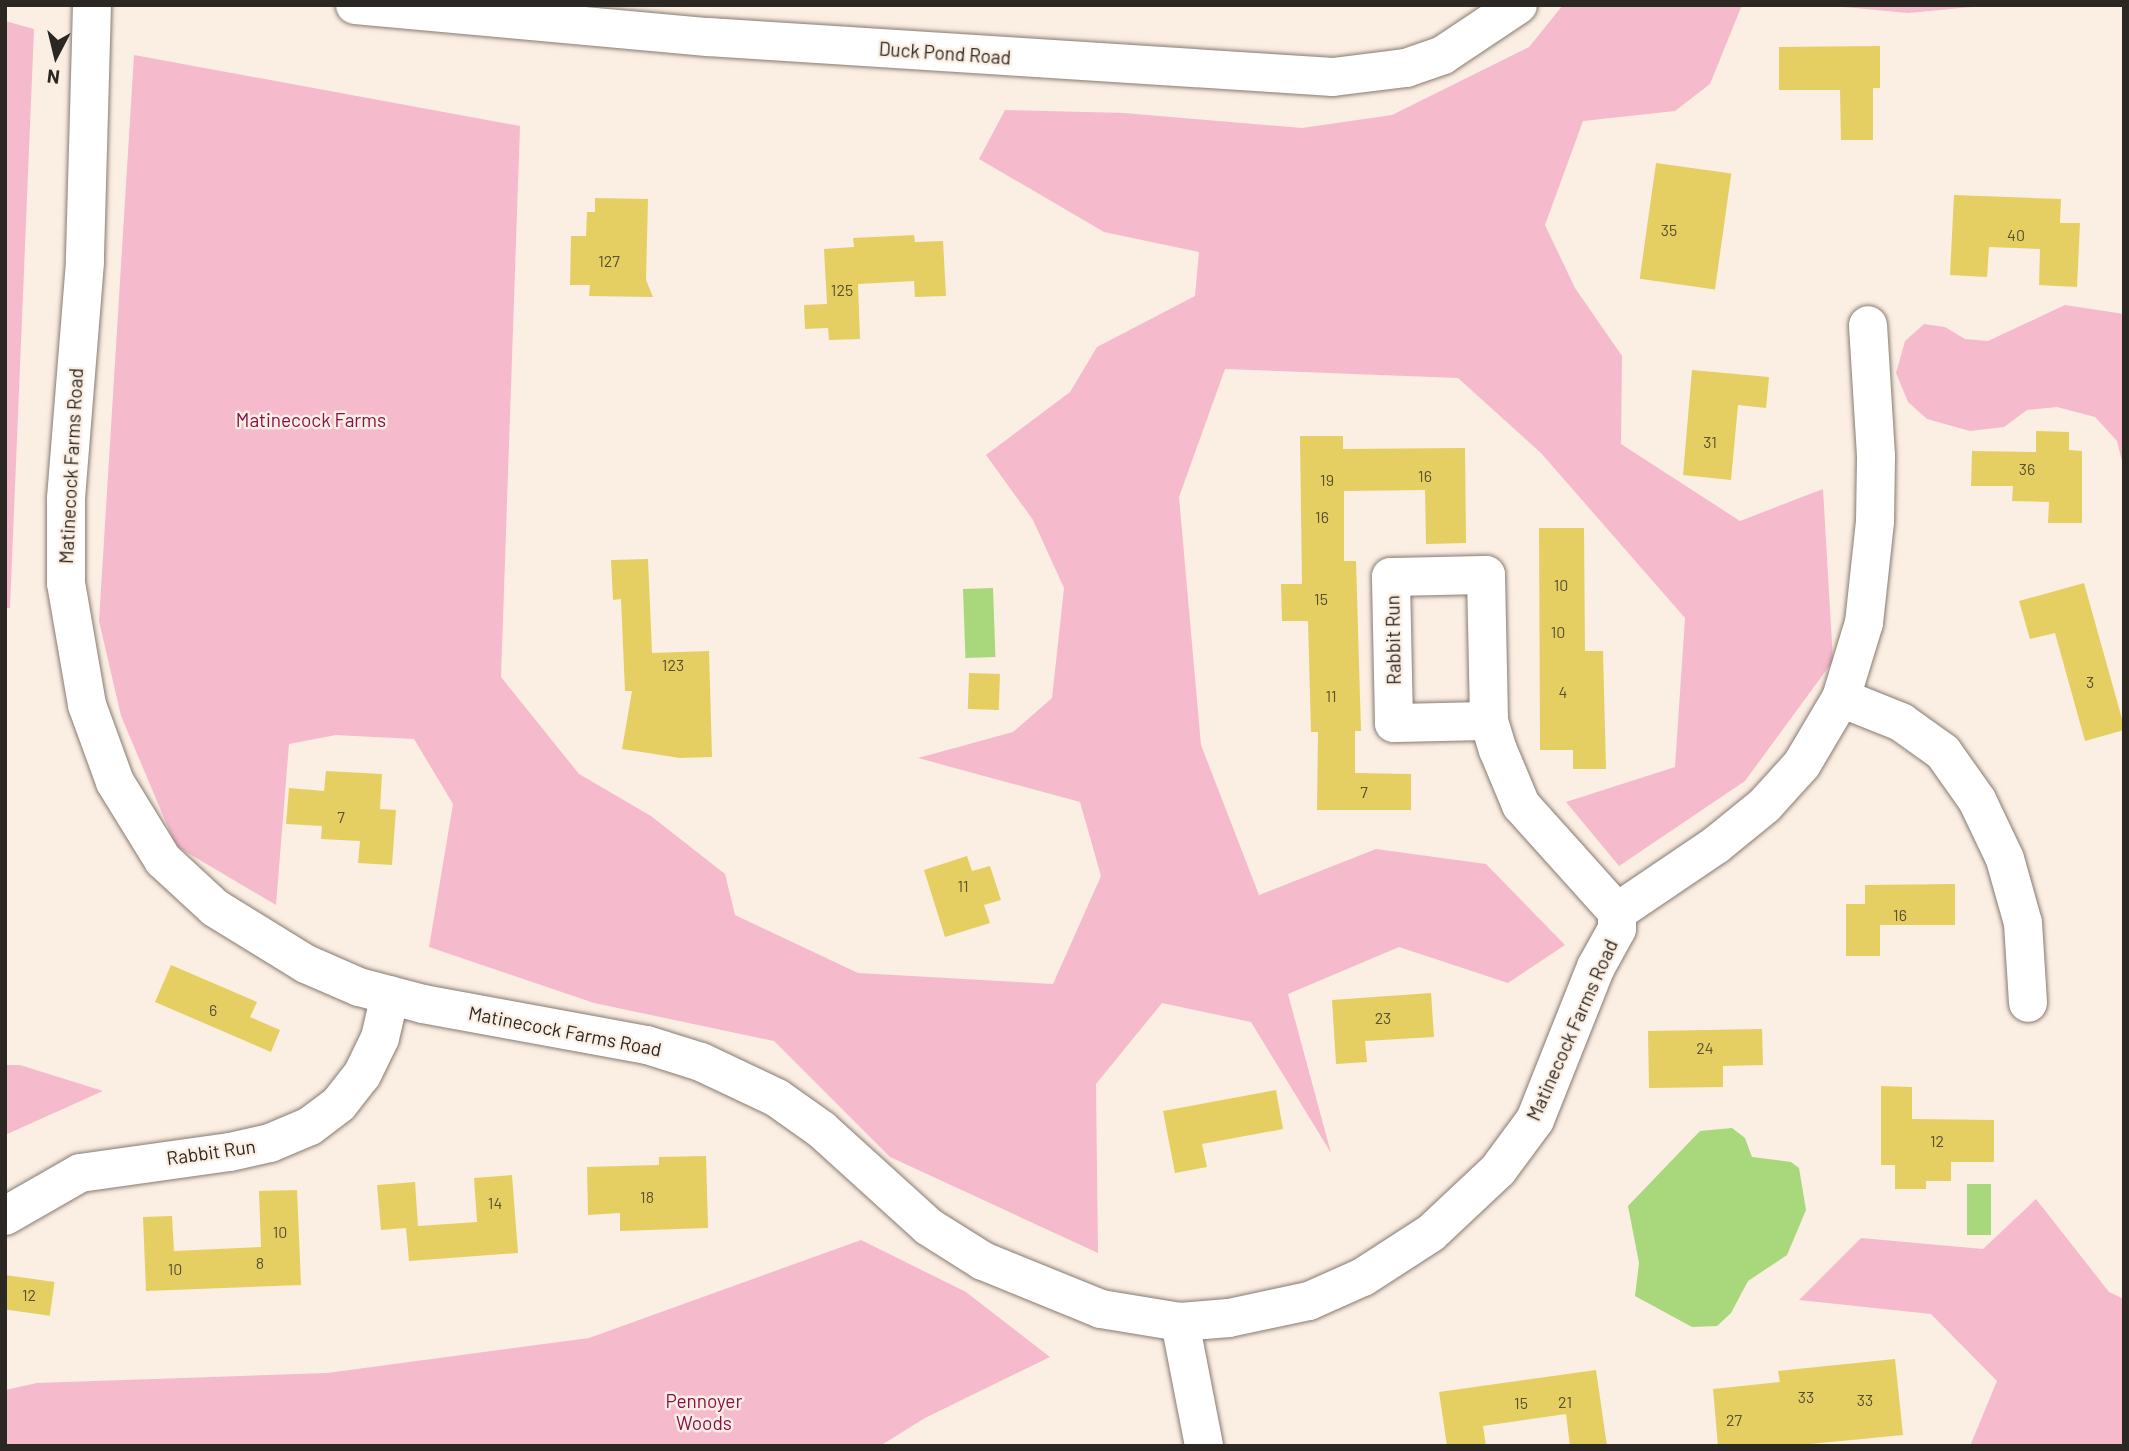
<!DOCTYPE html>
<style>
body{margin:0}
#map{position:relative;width:2129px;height:1451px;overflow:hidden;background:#fbeee3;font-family:Barlow,sans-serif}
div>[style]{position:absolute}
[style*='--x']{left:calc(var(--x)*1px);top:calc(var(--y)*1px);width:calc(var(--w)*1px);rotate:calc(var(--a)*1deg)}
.green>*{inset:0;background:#f6bacd}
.water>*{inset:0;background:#a8d77c;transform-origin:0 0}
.building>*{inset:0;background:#e5cf63;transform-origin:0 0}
.roads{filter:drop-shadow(0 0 2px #877b71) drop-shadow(0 0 2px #877b71)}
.minor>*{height:38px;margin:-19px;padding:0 19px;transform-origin:19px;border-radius:19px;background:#fff}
span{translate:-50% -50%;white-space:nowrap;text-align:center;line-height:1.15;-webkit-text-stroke:5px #fbeee3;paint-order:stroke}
.number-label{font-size:16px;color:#5a5132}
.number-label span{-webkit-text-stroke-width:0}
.street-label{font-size:19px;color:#2b2722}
.park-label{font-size:19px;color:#890e4d}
.frame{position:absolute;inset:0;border:7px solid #2b2722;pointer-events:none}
.north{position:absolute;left:21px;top:21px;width:70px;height:70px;-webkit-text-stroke:5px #fbeee3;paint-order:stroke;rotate:187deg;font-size:19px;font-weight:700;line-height:28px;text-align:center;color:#2b2722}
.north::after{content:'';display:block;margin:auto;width:24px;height:32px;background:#2b2722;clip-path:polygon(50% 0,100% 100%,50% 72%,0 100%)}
</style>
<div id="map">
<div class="green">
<div style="clip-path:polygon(1563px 5px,1742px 5px,1710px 84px,1675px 111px,1583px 121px,1545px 225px,1575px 288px,1622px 356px,1621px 444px,1740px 521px,1823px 489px,1833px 661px,1745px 781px,1619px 866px,1566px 802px,1675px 767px,1685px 618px,1541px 453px,1458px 378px,1225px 369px,1179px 497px,1201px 745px,1259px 895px,1376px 849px,1486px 864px,1565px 945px,1508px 983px,1399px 947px,1288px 994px,1331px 1153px,1251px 1022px,1162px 1003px,1096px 1084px,1098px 1253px,890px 1157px,774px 1041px,594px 1003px,429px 947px,453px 804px,414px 739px,336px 735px,289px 744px,276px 905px,176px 846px,121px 716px,99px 621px,134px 55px,520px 126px,501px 677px,579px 774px,651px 816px,725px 874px,735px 915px,858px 973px,1053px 984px,1101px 876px,1080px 802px,918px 758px,1013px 732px,1052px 698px,1064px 588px,1033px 520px,986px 455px,1070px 392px,1097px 347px,1195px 296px,1199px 252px,1104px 232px,979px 159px,1005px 110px,1124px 113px,1302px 128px,1392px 115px,1529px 47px)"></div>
<div style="clip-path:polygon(1823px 5px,1982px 5px,1982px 6px,1908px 13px)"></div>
<div style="clip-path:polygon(5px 21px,34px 29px,10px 608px,5px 608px)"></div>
<div style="clip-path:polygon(2065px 305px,2124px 314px,2124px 469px,2117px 441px,2095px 417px,2057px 407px,2027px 410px,2004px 427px,1970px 431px,1927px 419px,1908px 402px,1896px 373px,1905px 341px,1924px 324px,1945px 327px,1965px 339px,1988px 341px)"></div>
<div style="clip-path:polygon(5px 1065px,20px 1065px,103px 1091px,5px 1135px)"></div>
<div style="clip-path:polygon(2036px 1199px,2109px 1292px,2124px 1299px,2124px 1446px,1970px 1446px,1997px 1381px,1931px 1314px,1799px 1300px,1861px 1238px,1983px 1249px)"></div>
<div style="clip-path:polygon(861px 1240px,966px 1292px,1050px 1357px,925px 1418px,880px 1446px,5px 1446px,5px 1390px,37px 1383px,327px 1373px,589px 1338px)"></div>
</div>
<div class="water">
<div style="left:993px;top:588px;width:69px;height:30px;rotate:88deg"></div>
<div style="clip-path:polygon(1732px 1128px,1745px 1138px,1752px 1157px,1791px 1162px,1799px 1168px,1806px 1210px,1787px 1255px,1748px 1281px,1731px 1313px,1717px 1326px,1692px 1327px,1635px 1296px,1639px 1263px,1628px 1206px,1700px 1131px)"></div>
<div style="left:1967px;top:1184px;width:24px;height:51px"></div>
</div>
<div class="building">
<div style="clip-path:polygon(1880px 46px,1880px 88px,1873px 88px,1873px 140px,1841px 140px,1840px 90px,1779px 90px,1779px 47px)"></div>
<div style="left:1656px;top:163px;width:76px;height:117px;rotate:8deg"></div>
<div style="clip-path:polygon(1954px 195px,2061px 199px,2060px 223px,2080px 223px,2077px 287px,2039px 285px,2040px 249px,1989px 247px,1987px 277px,1950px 275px)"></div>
<div style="clip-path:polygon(595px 198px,648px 199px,646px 280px,653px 297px,589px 296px,590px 285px,570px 285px,571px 236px,586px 236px,587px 212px,595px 212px)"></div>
<div style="clip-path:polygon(914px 235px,915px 242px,943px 241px,946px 296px,915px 297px,914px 281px,858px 284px,860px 339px,829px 340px,828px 328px,805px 329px,804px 305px,827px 304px,824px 249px,854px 247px,853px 238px)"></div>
<div style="clip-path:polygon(1692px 370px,1769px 377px,1766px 408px,1738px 405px,1731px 480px,1683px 475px)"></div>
<div style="clip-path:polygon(2036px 431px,2069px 432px,2069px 450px,2082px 451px,2082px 523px,2048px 523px,2049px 502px,2012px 501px,2013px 486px,1971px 486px,1972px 451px,2036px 452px)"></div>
<div style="clip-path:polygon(1300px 436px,1343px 436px,1343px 449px,1465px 448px,1466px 543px,1426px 544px,1425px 490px,1344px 491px,1344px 561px,1356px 561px,1361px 731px,1355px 731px,1355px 773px,1411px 774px,1411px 810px,1317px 810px,1318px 732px,1311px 732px,1308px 621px,1282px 621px,1281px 584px,1302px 584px)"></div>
<div style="clip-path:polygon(1539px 528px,1584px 528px,1585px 651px,1603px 651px,1606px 769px,1573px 769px,1573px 750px,1540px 750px)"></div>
<div style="clip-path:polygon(648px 559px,652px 653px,709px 651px,712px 757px,680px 758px,622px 749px,632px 691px,625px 691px,621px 599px,613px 600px,611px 560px)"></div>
<div style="clip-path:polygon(2084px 583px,2124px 726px,2124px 730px,2085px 741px,2055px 633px,2030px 639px,2019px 601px)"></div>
<div style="left:969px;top:673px;width:31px;height:36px;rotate:2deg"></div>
<div style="clip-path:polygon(326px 771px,382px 774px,380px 809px,396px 810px,392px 865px,358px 863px,360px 841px,321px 839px,322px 826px,286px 824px,289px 788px,324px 791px)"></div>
<div style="clip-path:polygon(967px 856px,972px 871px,990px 866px,1001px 900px,984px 905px,990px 923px,945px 937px,924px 870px)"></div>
<div style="clip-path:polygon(1955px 884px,1955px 925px,1880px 925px,1880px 956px,1846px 956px,1846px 904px,1865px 904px,1865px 885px)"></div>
<div style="clip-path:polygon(171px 965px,257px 1002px,250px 1017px,280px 1030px,271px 1052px,155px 1002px)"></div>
<div style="clip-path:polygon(1431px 993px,1434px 1037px,1365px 1041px,1367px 1062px,1336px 1064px,1332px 1000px)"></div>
<div style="clip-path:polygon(1762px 1029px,1763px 1065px,1723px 1066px,1723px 1087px,1649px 1088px,1648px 1031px)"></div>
<div style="clip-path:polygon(1881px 1086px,1912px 1087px,1912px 1119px,1994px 1120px,1994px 1162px,1951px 1162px,1951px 1181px,1926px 1181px,1926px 1189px,1895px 1189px,1895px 1165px,1881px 1165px)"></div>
<div style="clip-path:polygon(1276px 1090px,1283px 1129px,1202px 1144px,1207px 1167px,1175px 1173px,1163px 1111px)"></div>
<div style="clip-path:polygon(706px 1156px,708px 1228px,620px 1231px,620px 1213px,588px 1215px,587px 1167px,659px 1165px,659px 1157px)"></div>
<div style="clip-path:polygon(512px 1175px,518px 1253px,409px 1261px,406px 1228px,381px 1230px,377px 1185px,415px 1182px,418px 1226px,477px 1222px,474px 1178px)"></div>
<div style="clip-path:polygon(297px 1190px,301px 1285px,146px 1291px,143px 1217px,172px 1216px,174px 1251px,261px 1247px,259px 1191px)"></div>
<div style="left:5px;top:1275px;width:50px;height:34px;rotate:8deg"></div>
<div style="clip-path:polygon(1895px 1359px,1903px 1435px,1790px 1446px,1718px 1446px,1713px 1389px,1780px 1382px,1778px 1371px)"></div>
<div style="clip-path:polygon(1596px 1370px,1607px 1446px,1570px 1446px,1566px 1414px,1483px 1426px,1486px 1446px,1447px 1446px,1439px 1392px)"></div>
</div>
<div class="roads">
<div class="minor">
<div style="--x:92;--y:5;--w:257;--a:91.6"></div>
<div style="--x:85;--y:262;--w:238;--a:94.6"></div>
<div style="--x:66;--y:499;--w:84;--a:90"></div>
<div style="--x:66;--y:583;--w:124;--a:80.2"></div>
<div style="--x:87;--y:705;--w:82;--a:70"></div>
<div style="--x:115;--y:782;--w:92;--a:58.4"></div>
<div style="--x:163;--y:860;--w:71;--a:42.7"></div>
<div style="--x:215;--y:908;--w:107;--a:31.6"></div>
<div style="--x:306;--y:964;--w:58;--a:23.5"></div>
<div style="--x:359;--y:987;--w:66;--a:14.9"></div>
<div style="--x:423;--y:1004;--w:228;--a:10.4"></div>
<div style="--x:647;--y:1045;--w:57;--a:17.5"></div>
<div style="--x:701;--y:1062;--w:84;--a:25.3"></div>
<div style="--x:777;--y:1098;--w:55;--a:35.4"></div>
<div style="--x:822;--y:1130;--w:144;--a:42.2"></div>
<div style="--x:929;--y:1227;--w:64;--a:32.2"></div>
<div style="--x:983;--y:1261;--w:127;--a:22.1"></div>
<div style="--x:1101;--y:1309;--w:80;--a:9.3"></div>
<div style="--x:1180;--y:1322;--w:49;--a:-4.7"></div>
<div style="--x:1229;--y:1318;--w:82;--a:-12"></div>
<div style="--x:1309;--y:1301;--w:59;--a:-24"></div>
<div style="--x:1363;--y:1277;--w:81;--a:-32.9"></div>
<div style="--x:1431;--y:1233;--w:92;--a:-43.2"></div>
<div style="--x:1498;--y:1170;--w:62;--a:-53.5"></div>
<div style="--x:1535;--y:1120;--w:165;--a:-68.3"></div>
<div style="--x:1596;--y:967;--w:43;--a:-61.1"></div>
<div style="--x:1617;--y:929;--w:17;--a:-90"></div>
<div style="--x:355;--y:5;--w:354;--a:5.2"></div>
<div style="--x:708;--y:37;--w:626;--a:3.66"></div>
<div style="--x:1333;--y:77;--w:74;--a:-7"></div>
<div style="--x:1406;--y:68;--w:39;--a:-19"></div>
<div style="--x:1443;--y:55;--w:90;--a:-33.7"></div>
<div style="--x:1841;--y:698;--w:65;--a:21.8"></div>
<div style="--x:1901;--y:722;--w:52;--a:35.5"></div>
<div style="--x:1943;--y:752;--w:59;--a:54.7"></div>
<div style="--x:1977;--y:800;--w:65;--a:64.6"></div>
<div style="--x:2005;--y:859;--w:66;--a:74.3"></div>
<div style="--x:2023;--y:923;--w:80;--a:86.4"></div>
<div style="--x:1489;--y:721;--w:95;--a:178.8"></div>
<div style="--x:1394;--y:723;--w:146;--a:-91.2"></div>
<div style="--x:1391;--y:577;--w:95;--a:-1.2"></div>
<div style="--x:1486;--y:575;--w:146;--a:88.8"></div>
<div style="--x:1489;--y:721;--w:30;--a:73"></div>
<div style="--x:1498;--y:750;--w:60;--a:67.3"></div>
<div style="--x:1521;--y:805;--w:144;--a:48.1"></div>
<div style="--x:1617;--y:912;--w:120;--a:-34.1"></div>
<div style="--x:1716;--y:845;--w:63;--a:-39.2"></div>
<div style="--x:1765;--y:805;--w:55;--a:-47.9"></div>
<div style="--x:1802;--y:764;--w:77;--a:-59.4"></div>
<div style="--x:1841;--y:698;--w:78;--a:-73"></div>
<div style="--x:1864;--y:623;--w:102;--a:-83.8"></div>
<div style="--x:1875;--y:522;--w:66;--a:-89.1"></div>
<div style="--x:1876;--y:456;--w:131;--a:-93.5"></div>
<div style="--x:5;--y:1216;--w:86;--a:-29.8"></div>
<div style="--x:80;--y:1173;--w:151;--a:-8"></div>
<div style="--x:230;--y:1152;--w:41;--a:-12.7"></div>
<div style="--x:270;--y:1143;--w:43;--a:-23"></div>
<div style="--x:310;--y:1126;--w:36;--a:-37"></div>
<div style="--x:339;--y:1104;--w:37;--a:-52"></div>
<div style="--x:362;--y:1075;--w:41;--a:-64.1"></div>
<div style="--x:380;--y:1038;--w:44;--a:-76.9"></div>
<div style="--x:1180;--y:1322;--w:126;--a:79"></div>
</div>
</div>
<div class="number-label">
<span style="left:1669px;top:230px">35</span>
<span style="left:2016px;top:235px">40</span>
<span style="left:609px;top:261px">127</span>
<span style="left:842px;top:290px">125</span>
<span style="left:1710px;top:442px">31</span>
<span style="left:2027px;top:469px">36</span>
<span style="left:1425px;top:476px">16</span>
<span style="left:1327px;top:480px">19</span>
<span style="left:1322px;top:517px">16</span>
<span style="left:1561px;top:585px">10</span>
<span style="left:1321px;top:599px">15</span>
<span style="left:1558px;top:632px">10</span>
<span style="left:673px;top:665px">123</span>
<span style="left:2090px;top:682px">3</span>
<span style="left:1563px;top:692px">4</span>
<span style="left:1331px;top:696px">11</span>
<span style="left:1364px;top:792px">7</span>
<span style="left:341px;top:817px">7</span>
<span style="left:963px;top:886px">11</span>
<span style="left:1900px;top:915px">16</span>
<span style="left:213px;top:1010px">6</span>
<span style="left:1383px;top:1018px">23</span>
<span style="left:1705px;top:1048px">24</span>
<span style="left:1937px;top:1141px">12</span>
<span style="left:647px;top:1197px">18</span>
<span style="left:495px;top:1203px">14</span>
<span style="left:280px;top:1232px">10</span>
<span style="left:260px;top:1263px">8</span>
<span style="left:175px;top:1269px">10</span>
<span style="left:29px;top:1295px">12</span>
<span style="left:1806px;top:1397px">33</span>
<span style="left:1865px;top:1400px">33</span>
<span style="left:1565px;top:1402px">21</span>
<span style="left:1521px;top:1403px">15</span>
<span style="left:1734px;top:1420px">27</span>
</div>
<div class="street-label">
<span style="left:945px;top:53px;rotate:4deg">Duck Pond Road</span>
<span style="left:71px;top:466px;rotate:-87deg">Matinecock Farms Road</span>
<span style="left:1393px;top:640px;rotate:-91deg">Rabbit Run</span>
<span style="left:1572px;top:1030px;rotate:-66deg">Matinecock Farms Road</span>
<span style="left:565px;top:1031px;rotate:11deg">Matinecock Farms Road</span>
<span style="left:211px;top:1152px;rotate:-8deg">Rabbit Run</span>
</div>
<div class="park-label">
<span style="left:311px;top:420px">Matinecock Farms</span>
<span style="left:704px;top:1412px">Pennoyer<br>Woods</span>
</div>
<div class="frame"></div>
<div class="north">N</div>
</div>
